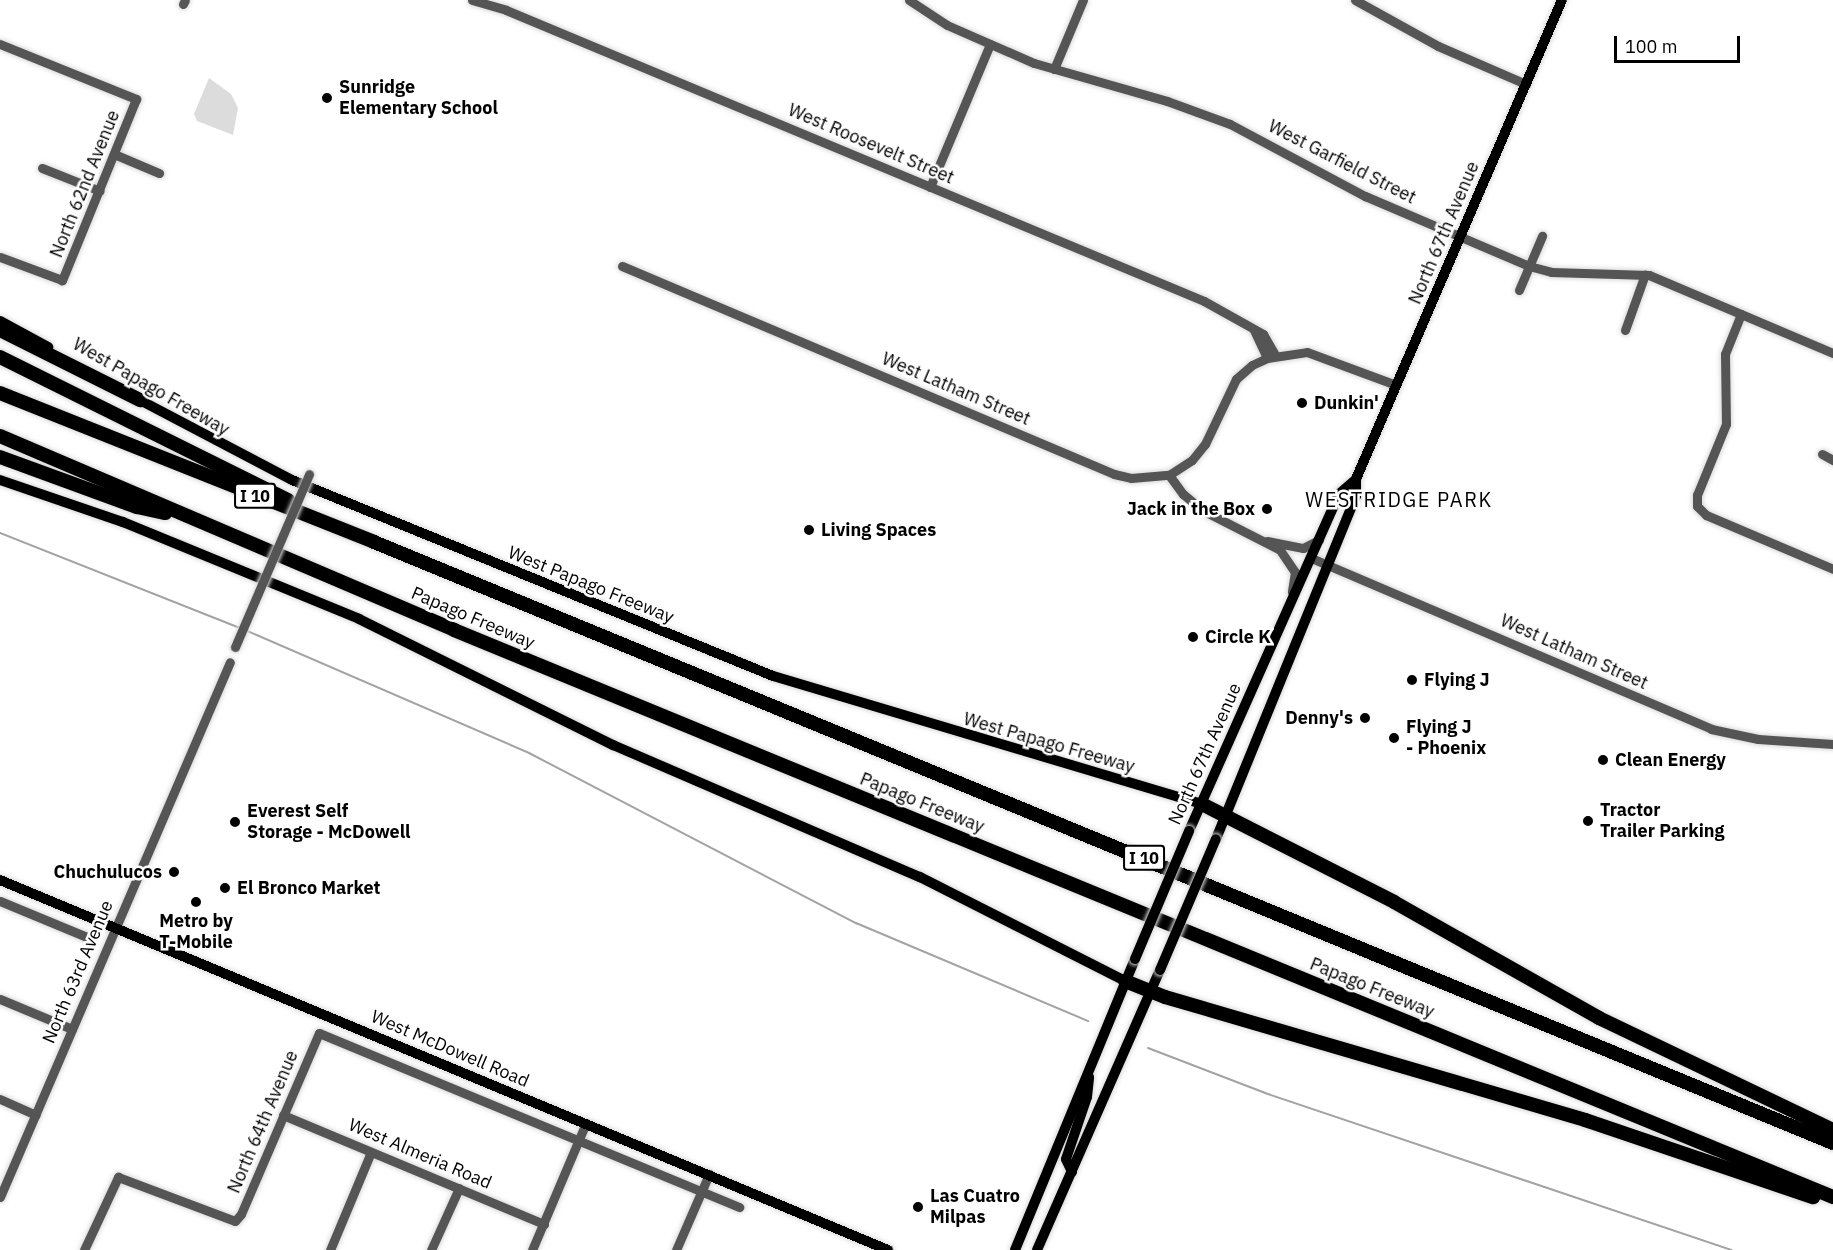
<!DOCTYPE html>
<style>
body{margin:0}
#map{position:relative;width:1833px;height:1250px;overflow:hidden;background:#fff;font-family:"IBM Plex Sans",sans-serif}
div>[style]{position:absolute}
[style*='--x']{left:calc(var(--x)*1px);top:calc(var(--y)*1px);width:calc(var(--w)*1px);rotate:calc(var(--a)*1deg)}
.green>*{inset:0;background:#dcdcdc}
.stream>*{height:2px;margin:-1px;padding:0 1px;transform-origin:1px;border-radius:1px;background:#a3a3a3}
.roads{filter:drop-shadow(0 0 2px #dbdbdb) drop-shadow(0 0 2px #dbdbdb)}
.minor>*{height:9px;margin:-4.5px;padding:0 4.5px;transform-origin:4.5px;border-radius:4.5px;background:#555}
.major>*{height:10px;margin:-5px;padding:0 5px;transform-origin:5px;border-radius:5px;background:#000}
.highway>*{height:14px;margin:-7px;padding:0 7px;transform-origin:7px;border-radius:7px;background:#000}
.bridges{filter:drop-shadow(0 0 2px #dbdbdb) drop-shadow(0 0 2px #dbdbdb)}
.minor-bridge>*{height:9px;margin:-4.5px;padding:0 4.5px;transform-origin:4.5px;border-radius:4.5px;background:#555}
.major-bridge>*{height:10px;margin:-5px;padding:0 5px;transform-origin:5px;border-radius:5px;background:#000}
.dots>*{width:16px;height:16px;translate:-50% -50%;box-sizing:border-box;border:3px solid #fff;border-radius:50%}
span{translate:-50% -50%;white-space:nowrap;text-align:center;line-height:1.15;-webkit-text-stroke:5px #fff;paint-order:stroke}
.shield-label span{padding:2px 4px;background:#fff;border:2px solid;border-radius:4px;-webkit-text-stroke-width:0}
.shield-label{font-size:16px;color:#000;font-weight:700}
.poi-label{font-size:18px;color:#000;font-weight:700}
.left{translate:0 -50%;text-align:left}
.right{translate:-100% -50%;text-align:right}
.street-label{font-size:18px;color:#000}
.neighbourhood-label{font-size:20px;color:#000;letter-spacing:1.5px}
.scale{position:absolute;left:1614px;top:36px;width:126px;height:27px;box-sizing:border-box;border:3px solid #000;border-top:0;padding-left:8px;font-size:18px;line-height:21px;white-space:nowrap;color:#000;-webkit-text-stroke:4px #fff;paint-order:stroke}
</style>
<div id="map">
<div class="green">
<div style="clip-path:polygon(209px 78px,231px 94px,238px 108px,233px 135px,197px 121px,194px 114px)"></div>
</div>
<div class="stream">
<div style="--x:0;--y:533;--w:258;--a:21.6"></div>
<div style="--x:245;--y:630;--w:309;--a:23.4"></div>
<div style="--x:529;--y:753;--w:369;--a:27.5"></div>
<div style="--x:856;--y:923;--w:252;--a:22.9"></div>
<div style="--x:1148;--y:1048;--w:125;--a:21"></div>
<div style="--x:1265;--y:1093;--w:492;--a:18.6"></div>
</div>
<div class="roads">
<div class="minor">
<div style="--x:472;--y:0;--w:35;--a:16"></div>
<div style="--x:506;--y:10;--w:756;--a:22.63"></div>
<div style="--x:1204;--y:301;--w:68;--a:29.2"></div>
<div style="--x:1263;--y:334;--w:24;--a:60"></div>
<div style="--x:909;--y:0;--w:45;--a:33.3"></div>
<div style="--x:947;--y:25;--w:95;--a:23.6"></div>
<div style="--x:1034;--y:63;--w:138;--a:15.9"></div>
<div style="--x:1167;--y:101;--w:67;--a:20.1"></div>
<div style="--x:1230;--y:124;--w:153;--a:28.1"></div>
<div style="--x:1365;--y:196;--w:178;--a:23.1"></div>
<div style="--x:1529;--y:266;--w:23;--a:15"></div>
<div style="--x:1551;--y:272;--w:98;--a:1.8"></div>
<div style="--x:1649;--y:275;--w:200;--a:23"></div>
<div style="--x:1355;--y:0;--w:95;--a:29"></div>
<div style="--x:1438;--y:46;--w:96;--a:23.4"></div>
<div style="--x:183;--y:4;--w:4;--a:-63"></div>
<div style="--x:0;--y:44;--w:147;--a:22"></div>
<div style="--x:136;--y:99;--w:196;--a:112.2"></div>
<div style="--x:62;--y:280;--w:66;--a:-159.6"></div>
<div style="--x:1054;--y:69;--w:75;--a:-67.2"></div>
<div style="--x:114;--y:154;--w:49;--a:22.9"></div>
<div style="--x:42;--y:168;--w:62;--a:21.6"></div>
<div style="--x:930;--y:187;--w:155;--a:-67.2"></div>
<div style="--x:622;--y:266;--w:534;--a:22.92"></div>
<div style="--x:1114;--y:474;--w:17;--a:13"></div>
<div style="--x:1131;--y:478;--w:38;--a:-5"></div>
<div style="--x:1169;--y:475;--w:27;--a:-33"></div>
<div style="--x:1192;--y:460;--w:21;--a:-51"></div>
<div style="--x:1205;--y:444;--w:72;--a:-64.5"></div>
<div style="--x:1236;--y:379;--w:21;--a:-41"></div>
<div style="--x:1252;--y:365;--w:17;--a:-25"></div>
<div style="--x:1267;--y:358;--w:40;--a:-8.5"></div>
<div style="--x:1307;--y:352;--w:95;--a:20.3"></div>
<div style="--x:1519;--y:290;--w:59;--a:-66.9"></div>
<div style="--x:1741;--y:314;--w:43;--a:111.8"></div>
<div style="--x:1725;--y:354;--w:70;--a:89.2"></div>
<div style="--x:1726;--y:424;--w:77;--a:112.2"></div>
<div style="--x:1697;--y:495;--w:11;--a:90"></div>
<div style="--x:1697;--y:506;--w:13;--a:45"></div>
<div style="--x:1706;--y:515;--w:138;--a:23"></div>
<div style="--x:1254;--y:330;--w:31;--a:65"></div>
<div style="--x:1625;--y:330;--w:59;--a:-70.3"></div>
<div style="--x:1822;--y:454;--w:13;--a:29"></div>
<div style="--x:1169;--y:475;--w:24;--a:54"></div>
<div style="--x:1183;--y:494;--w:25;--a:40"></div>
<div style="--x:1202;--y:510;--w:88;--a:27.1"></div>
<div style="--x:1280;--y:550;--w:27;--a:56"></div>
<div style="--x:1295;--y:572;--w:20;--a:99"></div>
<div style="--x:1267;--y:541;--w:37;--a:11"></div>
<div style="--x:1303;--y:548;--w:18;--a:-27"></div>
<div style="--x:1311;--y:558;--w:435;--a:23.1"></div>
<div style="--x:1711;--y:729;--w:48;--a:12"></div>
<div style="--x:1758;--y:739;--w:75;--a:3.8"></div>
<div style="--x:0;--y:901;--w:94;--a:22.5"></div>
<div style="--x:0;--y:999;--w:78;--a:22.6"></div>
<div style="--x:0;--y:1099;--w:39;--a:24"></div>
<div style="--x:283;--y:1115;--w:283;--a:22.7"></div>
<div style="--x:0;--y:1197;--w:582;--a:-66.74"></div>
<div style="--x:84;--y:1250;--w:81;--a:-65"></div>
<div style="--x:118;--y:1177;--w:125;--a:20.6"></div>
<div style="--x:235;--y:1221;--w:9;--a:-49"></div>
<div style="--x:241;--y:1214;--w:197;--a:-66.7"></div>
<div style="--x:319;--y:1033;--w:455;--a:22.5"></div>
<div style="--x:330;--y:1250;--w:106;--a:-67.3"></div>
<div style="--x:431;--y:1250;--w:68;--a:-65.7"></div>
<div style="--x:532;--y:1250;--w:138;--a:-67"></div>
<div style="--x:676;--y:1250;--w:83;--a:-66.5"></div>
</div>
<div class="major">
<div style="--x:0;--y:321;--w:55;--a:28.4"></div>
<div style="--x:134;--y:397;--w:178;--a:27.7"></div>
<div style="--x:292;--y:480;--w:519;--a:22.17"></div>
<div style="--x:773;--y:676;--w:448;--a:16.6"></div>
<div style="--x:0;--y:480;--w:130;--a:18.9"></div>
<div style="--x:123;--y:522;--w:255;--a:22.3"></div>
<div style="--x:359;--y:619;--w:284;--a:26.4"></div>
<div style="--x:613;--y:745;--w:334;--a:23.3"></div>
<div style="--x:920;--y:877;--w:230;--a:26.9"></div>
<div style="--x:1189;--y:831;--w:369;--a:-66"></div>
<div style="--x:1339;--y:494;--w:23;--a:-41"></div>
<div style="--x:1216;--y:839;--w:370;--a:-67.8"></div>
<div style="--x:1356;--y:496;--w:17;--a:-90"></div>
<div style="--x:1356;--y:479;--w:521;--a:-66.73"></div>
<div style="--x:0;--y:880;--w:962;--a:22.62"></div>
<div style="--x:1072;--y:1172;--w:14;--a:-115"></div>
<div style="--x:1066;--y:1159;--w:65;--a:-71.3"></div>
<div style="--x:1087;--y:1097;--w:20;--a:-84"></div>
<div style="--x:1015;--y:1250;--w:315;--a:-67.6"></div>
<div style="--x:1037;--y:1250;--w:306;--a:-66.3"></div>
</div>
<div class="highway">
<div style="--x:0;--y:330;--w:157;--a:26.6"></div>
<div style="--x:0;--y:357;--w:322;--a:26.4"></div>
<div style="--x:0;--y:393;--w:403;--a:21.7"></div>
<div style="--x:374;--y:542;--w:1578;--a:22.39"></div>
<div style="--x:0;--y:436;--w:494;--a:23.1"></div>
<div style="--x:454;--y:630;--w:1491;--a:22.35"></div>
<div style="--x:0;--y:457;--w:146;--a:20.1"></div>
<div style="--x:137;--y:507;--w:29;--a:12"></div>
<div style="--x:1202;--y:804;--w:216;--a:27"></div>
<div style="--x:1394;--y:902;--w:236;--a:29.5"></div>
<div style="--x:1599;--y:1018;--w:259;--a:25.6"></div>
<div style="--x:1125;--y:981;--w:43;--a:21.8"></div>
<div style="--x:1165;--y:997;--w:438;--a:16.3"></div>
<div style="--x:1585;--y:1120;--w:241;--a:18.7"></div>
</div>
</div>
<div class="bridges">
<div class="minor-bridge">
<div style="--x:235;--y:647;--w:188;--a:-66.8"></div>
</div>
<div class="major-bridge">
<div style="--x:1135;--y:959;--w:139;--a:-67.1"></div>
<div style="--x:1160;--y:970;--w:142;--a:-66.9"></div>
</div>
</div>
<div class="dots">
<div style="left:327px;top:98px;background:#000"></div>
<div style="left:1302px;top:403px;background:#000"></div>
<div style="left:1267px;top:509px;background:#000"></div>
<div style="left:809px;top:530px;background:#000"></div>
<div style="left:1193px;top:637px;background:#000"></div>
<div style="left:1412px;top:680px;background:#000"></div>
<div style="left:1365px;top:718px;background:#000"></div>
<div style="left:1394px;top:738px;background:#000"></div>
<div style="left:1603px;top:760px;background:#000"></div>
<div style="left:1588px;top:821px;background:#000"></div>
<div style="left:235px;top:822px;background:#000"></div>
<div style="left:174px;top:872px;background:#000"></div>
<div style="left:225px;top:888px;background:#000"></div>
<div style="left:196px;top:902px;background:#000"></div>
<div style="left:918px;top:1207px;background:#000"></div>
</div>
<div class="shield-label">
<span style="left:255px;top:496px">I 10</span>
<span style="left:1144px;top:858px">I 10</span>
</div>
<div class="poi-label">
<span class="left" style="left:339px;top:98px">Sunridge<br>Elementary School</span>
<span class="left" style="left:1314px;top:403px">Dunkin'</span>
<span class="right" style="left:1255px;top:509px">Jack in the Box</span>
<span class="left" style="left:821px;top:530px">Living Spaces</span>
<span class="left" style="left:1205px;top:637px">Circle K</span>
<span class="left" style="left:1424px;top:680px">Flying J</span>
<span class="right" style="left:1353px;top:718px">Denny's</span>
<span class="left" style="left:1406px;top:738px">Flying J<br>- Phoenix</span>
<span class="left" style="left:1615px;top:760px">Clean Energy</span>
<span class="left" style="left:1600px;top:821px">Tractor<br>Trailer Parking</span>
<span class="left" style="left:247px;top:822px">Everest Self<br>Storage - McDowell</span>
<span class="right" style="left:162px;top:872px">Chuchulucos</span>
<span class="left" style="left:237px;top:888px">El Bronco Market</span>
<span style="left:196px;top:932px">Metro by<br>T-Mobile</span>
<span class="left" style="left:930px;top:1207px">Las Cuatro<br>Milpas</span>
</div>
<div class="street-label">
<span style="left:871px;top:144px;rotate:23deg">West Roosevelt Street</span>
<span style="left:1342px;top:162px;rotate:27deg">West Garfield Street</span>
<span style="left:85px;top:184px;rotate:-68deg">North 62nd Avenue</span>
<span style="left:1444px;top:233px;rotate:-67deg">North 67th Avenue</span>
<span style="left:151px;top:387px;rotate:30deg">West Papago Freeway</span>
<span style="left:956px;top:389px;rotate:23deg">West Latham Street</span>
<span style="left:591px;top:585px;rotate:22deg">West Papago Freeway</span>
<span style="left:473px;top:618px;rotate:23deg">Papago Freeway</span>
<span style="left:1574px;top:652px;rotate:24deg">West Latham Street</span>
<span style="left:1049px;top:743px;rotate:16deg">West Papago Freeway</span>
<span style="left:1205px;top:754px;rotate:-66deg">North 67th Avenue</span>
<span style="left:922px;top:803px;rotate:22deg">Papago Freeway</span>
<span style="left:78px;top:972px;rotate:-67deg">North 63rd Avenue</span>
<span style="left:1372px;top:988px;rotate:22deg">Papago Freeway</span>
<span style="left:450px;top:1049px;rotate:23deg">West McDowell Road</span>
<span style="left:263px;top:1122px;rotate:-67deg">North 64th Avenue</span>
<span style="left:420px;top:1154px;rotate:23deg">West Almeria Road</span>
</div>
<div class="neighbourhood-label">
<span style="left:1399px;top:499px">WESTRIDGE PARK</span>
</div>
<div class="scale">100 m</div>
</div>
